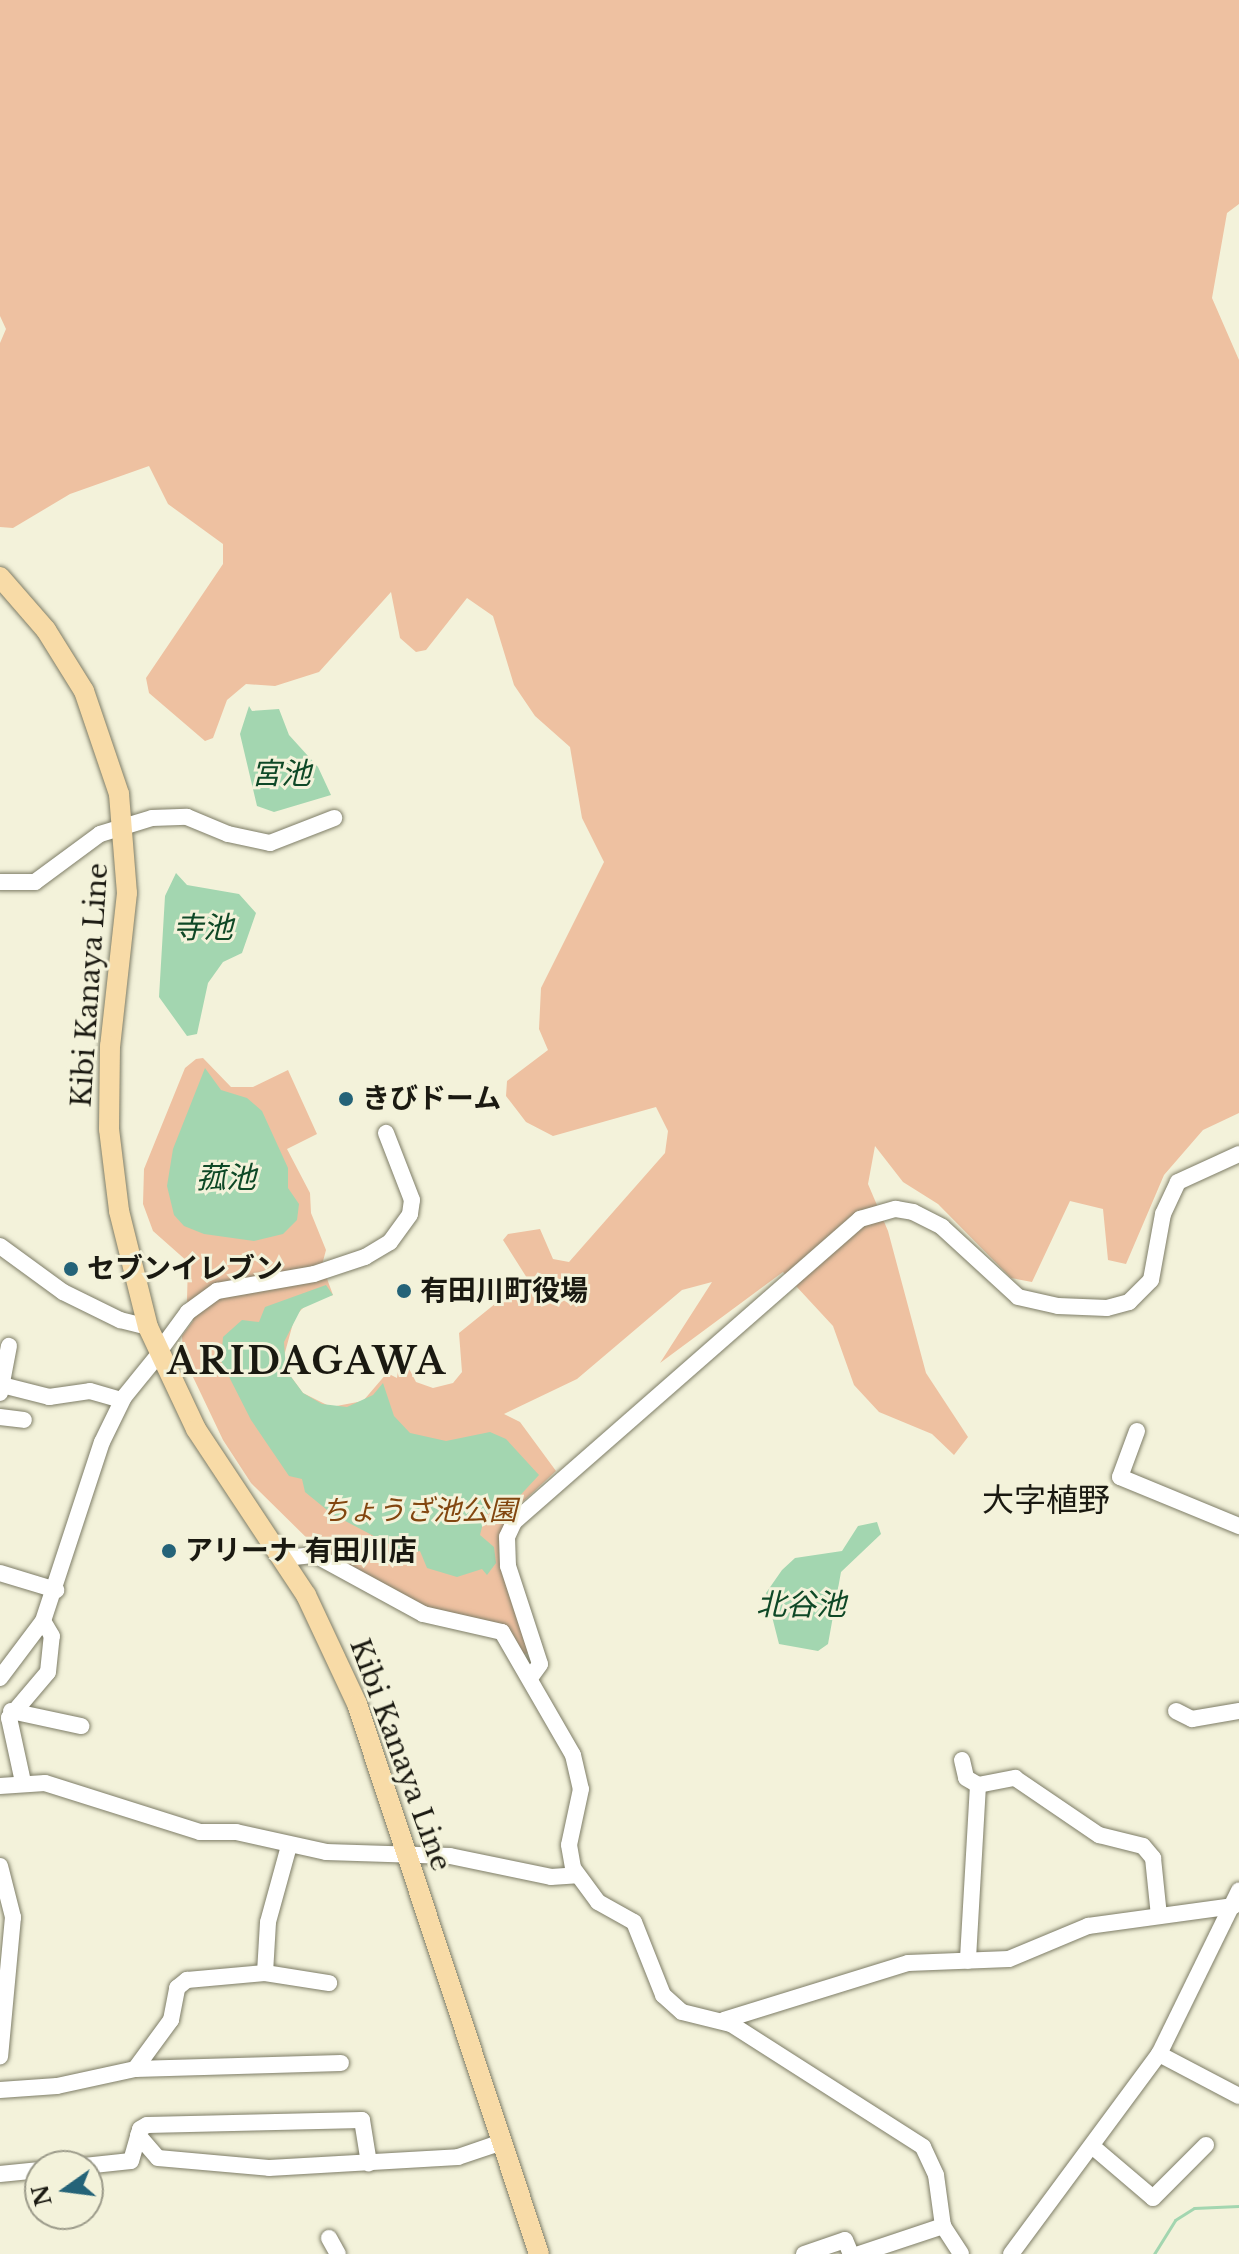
<!DOCTYPE html>
<meta charset="utf-8">
<style>
body{margin:0}
#map{position:relative;width:1239px;height:2254px;overflow:hidden;background:#f3f2da;font-family:"Libre Baskerville","Noto Sans JP",serif}
div>[style]{position:absolute}
[style*='--x']{left:calc(var(--x)*1px);top:calc(var(--y)*1px);width:calc(var(--w)*1px);rotate:calc(var(--a)*1deg)}
.green>*{inset:0;background:#eec1a1}
.water>*{inset:0;background:#a3d6b0}
.stream>*{height:3px;margin:-1.5px;padding:0 1.5px;transform-origin:1.5px;border-radius:1.5px;background:#a3d6b0}
.roads{filter:drop-shadow(0 0 2px #7e7d67) drop-shadow(0 0 2px #7e7d67)}
.minor>*{height:16px;margin:-8px;padding:0 8px;transform-origin:8px;border-radius:8px;background:#fff}
.major>*{height:20px;margin:-10px;padding:0 10px;transform-origin:10px;border-radius:10px;background:#f8dba7}
.dots>*{width:22px;height:22px;translate:-50% -50%;box-sizing:border-box;border:4px solid #f3f2da;border-radius:50%}
span{translate:-50% -50%;white-space:nowrap;text-align:center;line-height:1.15;-webkit-text-stroke:6px #f3f2da;paint-order:stroke}
.street-label{font-size:28px;color:#1a1911}
.poi-label{font-size:28px;color:#1a1911;font-weight:700}
.left{translate:0 -50%;text-align:left}
.park-label{font-size:28px;color:#82460f;font-style:italic}
.water-label{font-size:30px;color:#0e4826;font-style:italic}
.quarter-label{font-size:32px;color:#1a1911}
.district-label{font-size:36px;color:#1a1911;font-weight:700;letter-spacing:2px}
.north{position:absolute;left:24px;top:2150px;width:80px;height:80px;box-sizing:border-box;background:#f3f2da;border:2px solid #9c9b8a;border-radius:50%;rotate:256deg;font-size:22px;font-weight:700;line-height:32px;text-align:center;color:#1a1911}
.north::after{content:'';display:block;margin:auto;width:28px;height:36px;background:#246378;clip-path:polygon(50% 0,100% 100%,50% 72%,0 100%)}
</style>
<div id="map">
<div class="green">
<div style="clip-path:polygon(0 0,1239px 0,1239px 204px,1227px 213px,1212px 298px,1239px 360px,1239px 1113px,1203px 1130px,1164px 1175px,1126px 1264px,1108px 1260px,1103px 1209px,1070px 1201px,1032px 1282px,1011px 1278px,938px 1204px,903px 1182px,875px 1146px,868px 1184px,888px 1231px,926px 1373px,968px 1437px,954px 1455px,932px 1434px,879px 1412px,854px 1385px,833px 1326px,783px 1272px,660px 1363px,712px 1282px,682px 1290px,577px 1379px,504px 1414px,520px 1422px,556px 1471px,516px 1508px,501px 1531px,530px 1652px,523px 1655px,510px 1633px,436px 1614px,321px 1552px,251px 1483px,223px 1440px,183px 1356px,182px 1336px,193px 1321px,187px 1300px,188px 1262px,153px 1231px,143px 1204px,144px 1169px,185px 1068px,196px 1059px,203px 1058px,231px 1087px,253px 1087px,288px 1070px,317px 1134px,287px 1149px,310px 1193px,311px 1213px,326px 1250px,322px 1265px,333px 1295px,309px 1302px,295px 1316px,284px 1356px,286px 1370px,303px 1393px,331px 1407px,363px 1401px,387px 1373px,397px 1378px,399px 1363px,405px 1361px,416px 1382px,433px 1388px,453px 1383px,462px 1372px,459px 1333px,527px 1278px,503px 1240px,508px 1234px,540px 1229px,553px 1259px,569px 1262px,665px 1153px,668px 1131px,656px 1107px,553px 1136px,526px 1122px,506px 1096px,507px 1081px,548px 1050px,539px 1029px,541px 988px,604px 862px,582px 818px,570px 747px,535px 716px,514px 685px,493px 616px,467px 598px,426px 650px,416px 652px,400px 638px,391px 592px,319px 672px,275px 686px,246px 684px,227px 700px,213px 738px,205px 741px,149px 693px,146px 678px,223px 564px,223px 544px,168px 504px,149px 466px,70px 494px,13px 528px,0 527px,0 343px,6px 329px,0 316px)"></div>
</div>
<div class="water">
<div style="clip-path:polygon(249px 706px,252px 711px,279px 709px,289px 735px,318px 767px,331px 795px,274px 812px,257px 806px,240px 734px)"></div>
<div style="clip-path:polygon(176px 873px,187px 885px,239px 894px,256px 913px,242px 953px,223px 962px,208px 983px,197px 1034px,187px 1036px,159px 997px,165px 896px)"></div>
<div style="clip-path:polygon(205px 1068px,221px 1090px,247px 1098px,262px 1111px,288px 1168px,288px 1188px,299px 1204px,297px 1220px,283px 1234px,254px 1241px,204px 1234px,184px 1226px,174px 1215px,167px 1186px,173px 1149px)"></div>
<div style="clip-path:polygon(326px 1285px,333px 1295px,301px 1309px,284px 1342px,286px 1370px,303px 1393px,322px 1404px,347px 1407px,373px 1395px,383px 1383px,394px 1416px,410px 1433px,446px 1441px,490px 1432px,506px 1439px,539px 1475px,514px 1502px,485px 1515px,480px 1535px,494px 1547px,496px 1563px,487px 1575px,482px 1569px,457px 1577px,427px 1568px,420px 1551px,406px 1553px,332px 1514px,305px 1492px,302px 1479px,289px 1476px,251px 1420px,221px 1361px,223px 1337px,242px 1320px,259px 1322px,265px 1307px)"></div>
<div style="clip-path:polygon(877px 1522px,881px 1534px,841px 1572px,828px 1644px,818px 1651px,779px 1644px,766px 1593px,782px 1570px,795px 1558px,842px 1551px,858px 1526px)"></div>
</div>
<div class="stream">
<div style="--x:1154;--y:2254;--w:40;--a:-58"></div>
<div style="--x:1175;--y:2220;--w:22;--a:-32"></div>
<div style="--x:1194;--y:2208;--w:45;--a:-2.5"></div>
</div>
<div class="roads">
<div class="minor">
<div style="--x:0;--y:882;--w:35;--a:0"></div>
<div style="--x:35;--y:882;--w:81;--a:-36.4"></div>
<div style="--x:100;--y:834;--w:54;--a:-17.1"></div>
<div style="--x:152;--y:818;--w:35;--a:-2"></div>
<div style="--x:187;--y:817;--w:44;--a:22.5"></div>
<div style="--x:228;--y:834;--w:43;--a:12.1"></div>
<div style="--x:270;--y:843;--w:69;--a:-21.3"></div>
<div style="--x:0;--y:1246;--w:78;--a:36.1"></div>
<div style="--x:63;--y:1292;--w:64;--a:26.2"></div>
<div style="--x:120;--y:1320;--w:29;--a:14"></div>
<div style="--x:158;--y:1353;--w:51;--a:-53.8"></div>
<div style="--x:188;--y:1312;--w:36;--a:-36"></div>
<div style="--x:217;--y:1291;--w:98;--a:-9.9"></div>
<div style="--x:314;--y:1274;--w:54;--a:-18.4"></div>
<div style="--x:365;--y:1257;--w:29;--a:-31"></div>
<div style="--x:390;--y:1242;--w:34;--a:-54"></div>
<div style="--x:410;--y:1214;--w:14;--a:-82"></div>
<div style="--x:412;--y:1200;--w:72;--a:-111.2"></div>
<div style="--x:2;--y:1385;--w:49;--a:14.3"></div>
<div style="--x:49;--y:1397;--w:41;--a:-8.3"></div>
<div style="--x:90;--y:1391;--w:33;--a:16"></div>
<div style="--x:0;--y:1393;--w:48;--a:-79.2"></div>
<div style="--x:0;--y:1417;--w:24;--a:7"></div>
<div style="--x:1137;--y:1431;--w:49;--a:110.3"></div>
<div style="--x:1120;--y:1477;--w:129;--a:22.4"></div>
<div style="--x:285;--y:1558;--w:30;--a:-6"></div>
<div style="--x:315;--y:1555;--w:123;--a:28.6"></div>
<div style="--x:423;--y:1614;--w:81;--a:12.8"></div>
<div style="--x:502;--y:1632;--w:142;--a:60"></div>
<div style="--x:573;--y:1755;--w:35;--a:77"></div>
<div style="--x:581;--y:1789;--w:57;--a:102.1"></div>
<div style="--x:569;--y:1845;--w:23;--a:80"></div>
<div style="--x:573;--y:1868;--w:42;--a:53.7"></div>
<div style="--x:598;--y:1902;--w:41;--a:29.1"></div>
<div style="--x:634;--y:1922;--w:79;--a:68.3"></div>
<div style="--x:663;--y:1995;--w:25;--a:42"></div>
<div style="--x:682;--y:2012;--w:50;--a:13.8"></div>
<div style="--x:731;--y:2024;--w:228;--a:32.6"></div>
<div style="--x:923;--y:2147;--w:31;--a:65"></div>
<div style="--x:936;--y:2175;--w:51;--a:82.2"></div>
<div style="--x:943;--y:2226;--w:33;--a:57"></div>
<div style="--x:0;--y:1573;--w:59;--a:16.9"></div>
<div style="--x:0;--y:1678;--w:71;--a:-53"></div>
<div style="--x:43;--y:1621;--w:188;--a:-71.8"></div>
<div style="--x:102;--y:1442;--w:50;--a:-63.9"></div>
<div style="--x:124;--y:1397;--w:55;--a:-50.9"></div>
<div style="--x:530;--y:1678;--w:17;--a:-54"></div>
<div style="--x:540;--y:1664;--w:103;--a:-108.1"></div>
<div style="--x:508;--y:1566;--w:29;--a:-92"></div>
<div style="--x:507;--y:1537;--w:17;--a:-65"></div>
<div style="--x:514;--y:1522;--w:460;--a:-41.2"></div>
<div style="--x:860;--y:1219;--w:37;--a:-16"></div>
<div style="--x:896;--y:1209;--w:17;--a:10"></div>
<div style="--x:913;--y:1212;--w:33;--a:27"></div>
<div style="--x:942;--y:1227;--w:103;--a:42.6"></div>
<div style="--x:1018;--y:1297;--w:41;--a:12.7"></div>
<div style="--x:1058;--y:1306;--w:49;--a:2.3"></div>
<div style="--x:1107;--y:1308;--w:23;--a:-15"></div>
<div style="--x:1129;--y:1302;--w:31;--a:-45"></div>
<div style="--x:1151;--y:1280;--w:67;--a:-79.7"></div>
<div style="--x:1163;--y:1214;--w:35;--a:-65"></div>
<div style="--x:1178;--y:1182;--w:67;--a:-24.7"></div>
<div style="--x:11;--y:1711;--w:72;--a:12.1"></div>
<div style="--x:1176;--y:1711;--w:18;--a:27"></div>
<div style="--x:1192;--y:1719;--w:48;--a:-9.7"></div>
<div style="--x:962;--y:1760;--w:18;--a:77"></div>
<div style="--x:966;--y:1778;--w:14;--a:30"></div>
<div style="--x:978;--y:1785;--w:176;--a:93.3"></div>
<div style="--x:23;--y:1782;--w:66;--a:-102.3"></div>
<div style="--x:9;--y:1718;--w:60;--a:-49.7"></div>
<div style="--x:48;--y:1672;--w:36;--a:-84"></div>
<div style="--x:52;--y:1636;--w:17;--a:-121"></div>
<div style="--x:978;--y:1785;--w:38;--a:-11"></div>
<div style="--x:1015;--y:1778;--w:102;--a:34.2"></div>
<div style="--x:1099;--y:1835;--w:45;--a:14"></div>
<div style="--x:1143;--y:1846;--w:16;--a:50"></div>
<div style="--x:1153;--y:1858;--w:58;--a:84.1"></div>
<div style="--x:0;--y:1786;--w:45;--a:-3.8"></div>
<div style="--x:45;--y:1783;--w:163;--a:17.5"></div>
<div style="--x:200;--y:1832;--w:36;--a:0"></div>
<div style="--x:236;--y:1832;--w:92;--a:12.5"></div>
<div style="--x:326;--y:1852;--w:124;--a:1.8"></div>
<div style="--x:450;--y:1856;--w:103;--a:11.7"></div>
<div style="--x:551;--y:1877;--w:26;--a:-4"></div>
<div style="--x:0;--y:1866;--w:53;--a:75.7"></div>
<div style="--x:13;--y:1917;--w:140;--a:95.3"></div>
<div style="--x:265;--y:1973;--w:51;--a:-86.6"></div>
<div style="--x:268;--y:1922;--w:79;--a:-74.6"></div>
<div style="--x:724;--y:2020;--w:193;--a:-17.2"></div>
<div style="--x:908;--y:1963;--w:101;--a:-2.3"></div>
<div style="--x:1009;--y:1959;--w:86;--a:-22.7"></div>
<div style="--x:1088;--y:1926;--w:147;--a:-7.8"></div>
<div style="--x:1159;--y:2054;--w:90;--a:27.7"></div>
<div style="--x:135;--y:2069;--w:61;--a:-53.7"></div>
<div style="--x:171;--y:2020;--w:33;--a:-79"></div>
<div style="--x:177;--y:1988;--w:13;--a:-39"></div>
<div style="--x:187;--y:1980;--w:78;--a:-5.1"></div>
<div style="--x:265;--y:1973;--w:65;--a:8.9"></div>
<div style="--x:0;--y:2090;--w:57;--a:-4"></div>
<div style="--x:57;--y:2086;--w:80;--a:-12.3"></div>
<div style="--x:135;--y:2069;--w:206;--a:-1.7"></div>
<div style="--x:138;--y:2135;--w:30;--a:49"></div>
<div style="--x:158;--y:2158;--w:111;--a:5.1"></div>
<div style="--x:269;--y:2168;--w:189;--a:-3.3"></div>
<div style="--x:458;--y:2157;--w:46;--a:-18.8"></div>
<div style="--x:1092;--y:2146;--w:80;--a:40.4"></div>
<div style="--x:1153;--y:2198;--w:75;--a:-45"></div>
<div style="--x:84;--y:2166;--w:47;--a:-6.1"></div>
<div style="--x:131;--y:2161;--w:33;--a:-74"></div>
<div style="--x:140;--y:2129;--w:8;--a:-30"></div>
<div style="--x:147;--y:2125;--w:215;--a:-1.3"></div>
<div style="--x:362;--y:2120;--w:44;--a:80.8"></div>
<div style="--x:0;--y:2174;--w:40;--a:-5.7"></div>
<div style="--x:329;--y:2238;--w:18;--a:61"></div>
<div style="--x:804;--y:2254;--w:43;--a:-18.9"></div>
<div style="--x:845;--y:2240;--w:15;--a:67"></div>
<div style="--x:859;--y:2254;--w:89;--a:-18.4"></div>
<div style="--x:1011;--y:2254;--w:249;--a:-53.5"></div>
<div style="--x:1159;--y:2054;--w:182;--a:-63.9"></div>
</div>
<div class="major">
<div style="--x:0;--y:577;--w:70;--a:49"></div>
<div style="--x:46;--y:630;--w:72;--a:58.1"></div>
<div style="--x:84;--y:691;--w:109;--a:71.2"></div>
<div style="--x:119;--y:794;--w:99;--a:85.4"></div>
<div style="--x:127;--y:893;--w:154;--a:96.3"></div>
<div style="--x:110;--y:1046;--w:83;--a:90.7"></div>
<div style="--x:109;--y:1129;--w:83;--a:83"></div>
<div style="--x:119;--y:1211;--w:120;--a:76"></div>
<div style="--x:148;--y:1327;--w:113;--a:64.8"></div>
<div style="--x:196;--y:1429;--w:199;--a:56.5"></div>
<div style="--x:306;--y:1595;--w:120;--a:64.9"></div>
<div style="--x:357;--y:1704;--w:579;--a:71.69"></div>
</div>
</div>
<div class="dots">
<div style="left:346px;top:1099px;background:#246378"></div>
<div style="left:71px;top:1269px;background:#246378"></div>
<div style="left:404px;top:1291px;background:#246378"></div>
<div style="left:169px;top:1551px;background:#246378"></div>
</div>
<div class="street-label">
<span style="left:90px;top:985px;rotate:-86deg">Kibi Kanaya Line</span>
<span style="left:400px;top:1755px;rotate:70deg">Kibi Kanaya Line</span>
</div>
<div class="poi-label">
<span class="left" style="left:362px;top:1099px">きびドーム</span>
<span class="left" style="left:87px;top:1269px">セブンイレブン</span>
<span class="left" style="left:420px;top:1291px">有田川町役場</span>
<span class="left" style="left:185px;top:1551px">アリーナ 有田川店</span>
</div>
<div class="park-label">
<span style="left:419px;top:1511px">ちょうざ池公園</span>
</div>
<div class="water-label">
<span style="left:281px;top:774px">宮池</span>
<span style="left:203px;top:928px">寺池</span>
<span style="left:226px;top:1178px">菰池</span>
<span style="left:801px;top:1605px">北谷池</span>
</div>
<div class="quarter-label">
<span style="left:1046px;top:1500px">大字植野</span>
</div>
<div class="district-label">
<span style="left:307px;top:1362px">ARIDAGAWA</span>
</div>
<div class="north">N</div>
</div>
